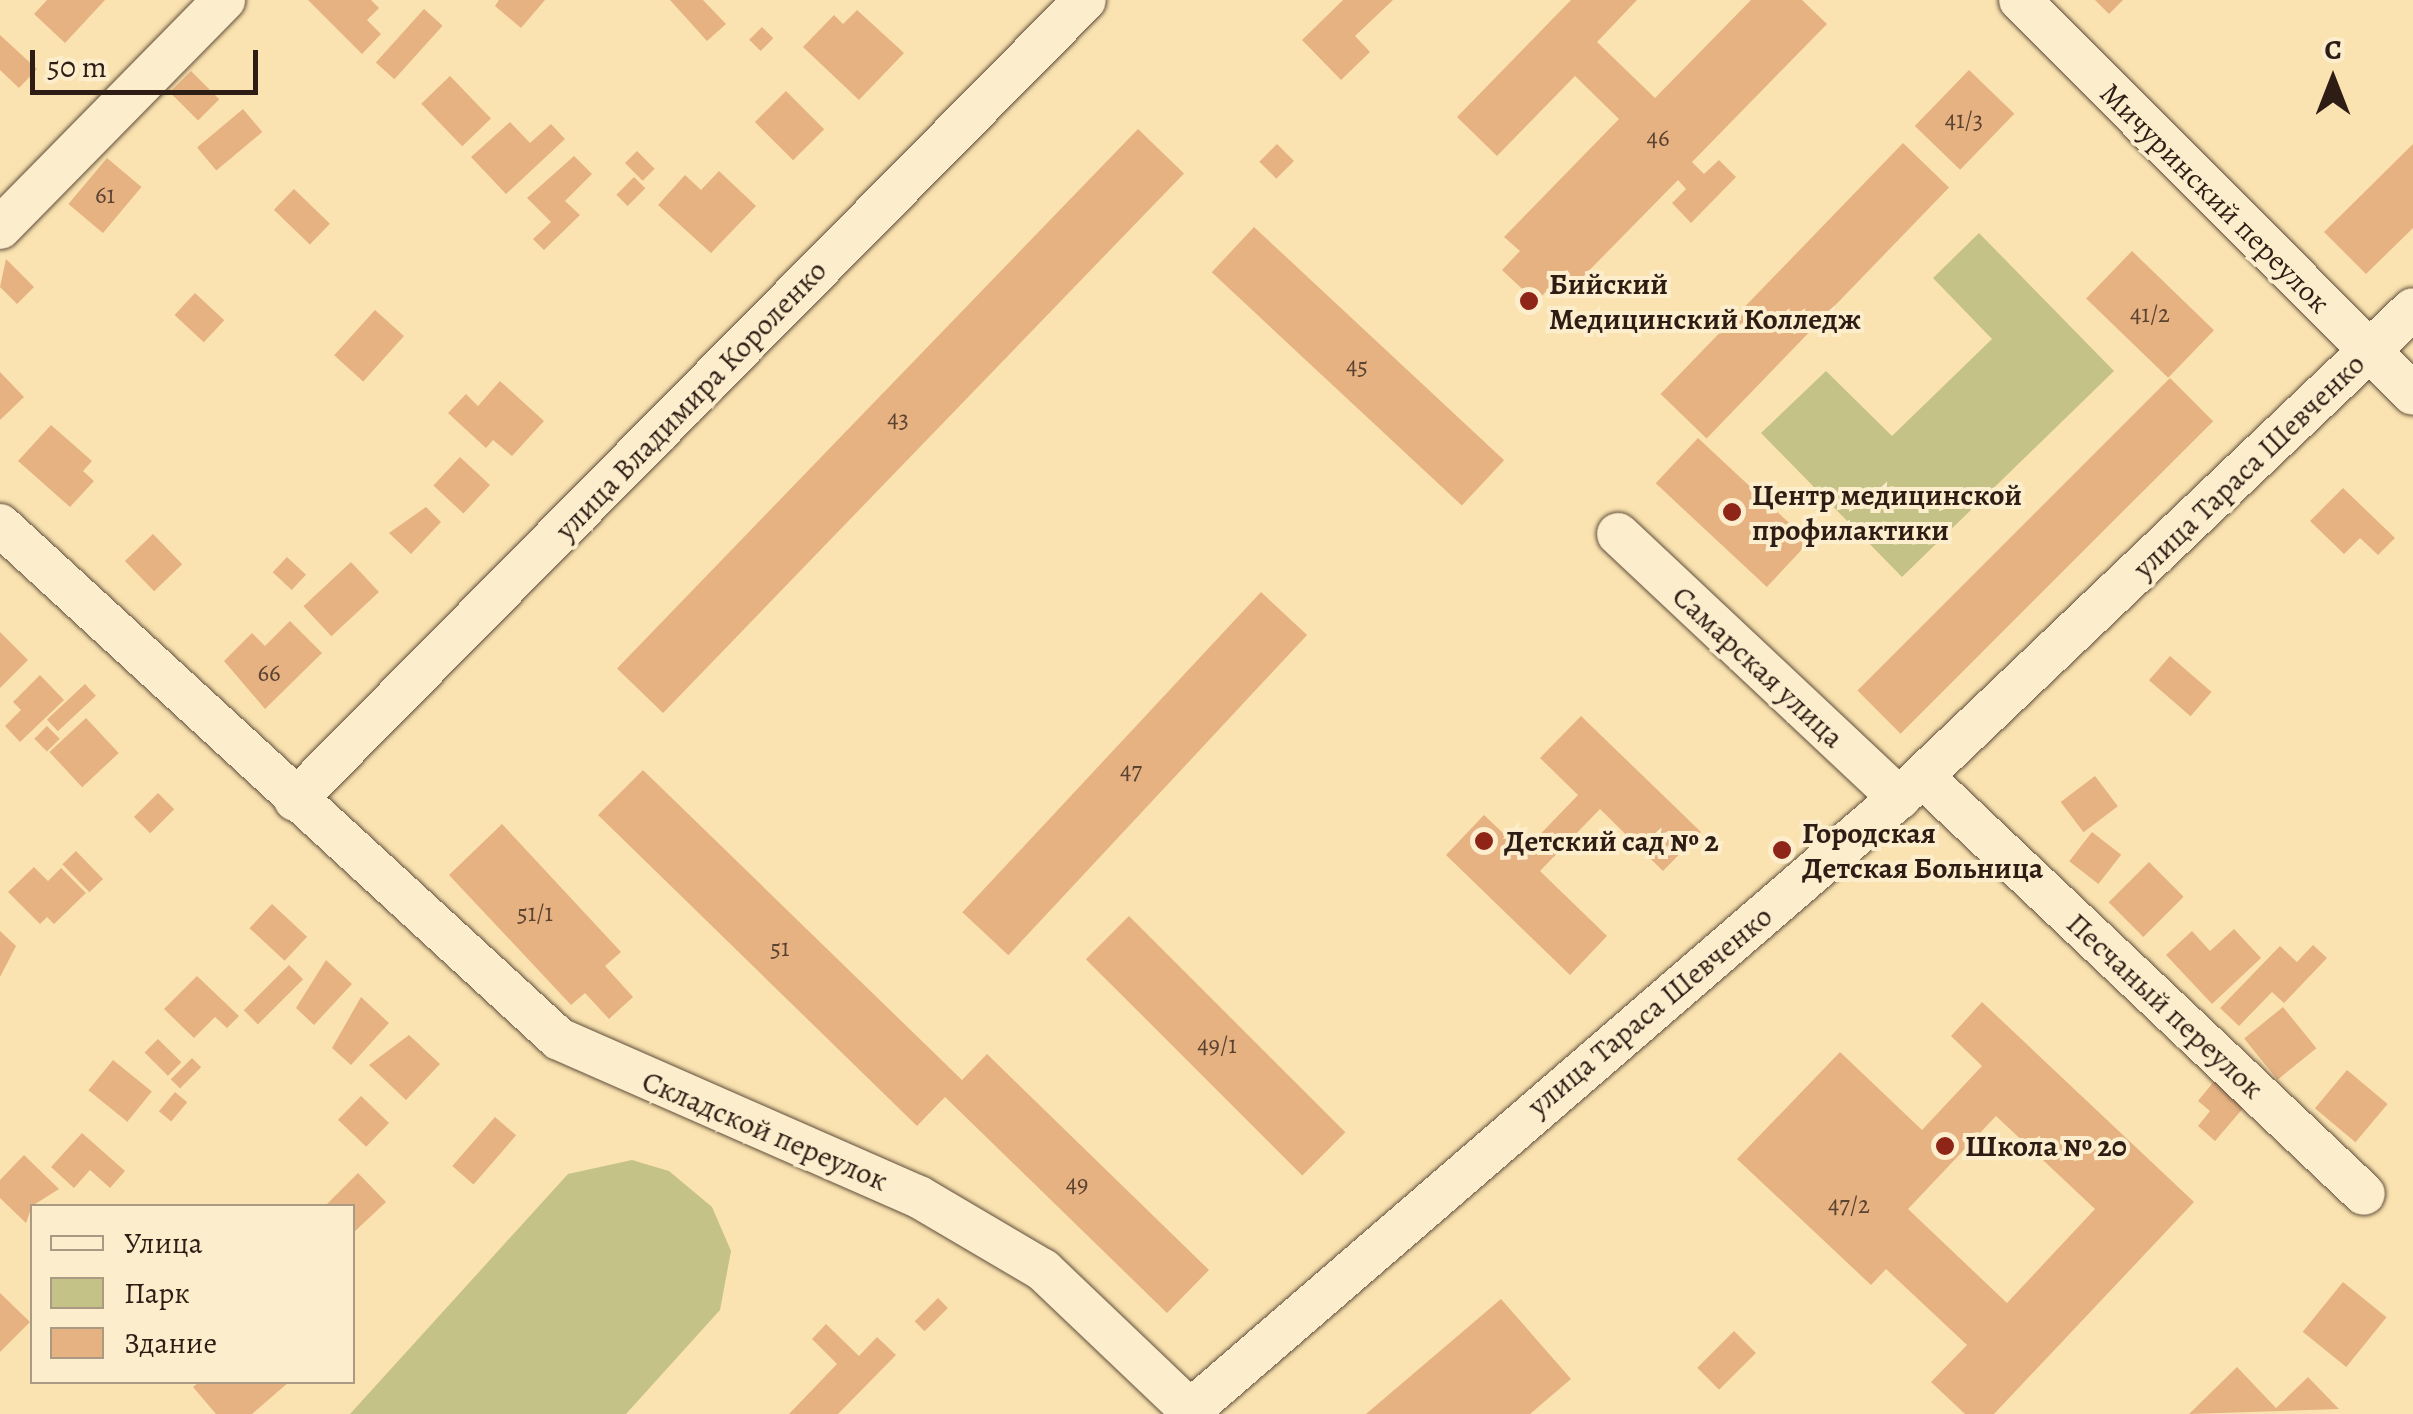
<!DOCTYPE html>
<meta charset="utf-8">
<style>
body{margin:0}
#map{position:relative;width:2413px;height:1414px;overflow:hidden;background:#fae3b0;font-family:Alegreya,serif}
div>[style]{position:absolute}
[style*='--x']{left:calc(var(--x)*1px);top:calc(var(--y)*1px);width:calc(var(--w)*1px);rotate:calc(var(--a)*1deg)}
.green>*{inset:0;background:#c4c287}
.building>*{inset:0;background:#e6b282;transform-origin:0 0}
.roads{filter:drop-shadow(0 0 2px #614e3c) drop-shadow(0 0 2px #614e3c)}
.minor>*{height:42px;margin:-21px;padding:0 21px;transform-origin:21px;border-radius:21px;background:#fcedcc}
.dots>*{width:28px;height:28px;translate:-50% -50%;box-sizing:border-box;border:5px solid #fcedcc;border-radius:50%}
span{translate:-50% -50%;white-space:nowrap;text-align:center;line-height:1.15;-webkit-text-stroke:8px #fcedcc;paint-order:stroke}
.number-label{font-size:25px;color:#5c4230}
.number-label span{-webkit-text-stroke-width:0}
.street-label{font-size:30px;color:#2e1d15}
.poi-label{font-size:30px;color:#2e1d15;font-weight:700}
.left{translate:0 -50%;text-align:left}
.legend{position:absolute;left:30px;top:1204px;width:325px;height:180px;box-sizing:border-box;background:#fcedcc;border:2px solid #aa9a83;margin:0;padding:12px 18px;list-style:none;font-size:30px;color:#2e1d15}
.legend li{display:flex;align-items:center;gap:20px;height:50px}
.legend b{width:50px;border:2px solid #aa9a83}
.north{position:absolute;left:2283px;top:30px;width:100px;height:100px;-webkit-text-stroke:8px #fcedcc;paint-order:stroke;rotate:0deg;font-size:28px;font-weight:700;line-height:40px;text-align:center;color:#2e1d15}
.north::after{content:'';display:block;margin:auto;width:35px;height:45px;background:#2e1d15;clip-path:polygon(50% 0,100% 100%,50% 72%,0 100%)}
.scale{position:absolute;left:30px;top:50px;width:228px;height:45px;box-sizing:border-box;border:5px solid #2e1d15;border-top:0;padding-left:12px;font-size:30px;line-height:35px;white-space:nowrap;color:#2e1d15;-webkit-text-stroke:8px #fcedcc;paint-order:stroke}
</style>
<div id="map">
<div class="green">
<div style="clip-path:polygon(1979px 233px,2114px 371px,1902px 577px,1761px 433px,1826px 371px,1892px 436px,1992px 339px,1933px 278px)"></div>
<div style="clip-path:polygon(632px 1160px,669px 1171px,712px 1207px,731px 1251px,720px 1310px,626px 1414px,350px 1414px,568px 1174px)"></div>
</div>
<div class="building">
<div style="clip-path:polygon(47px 0,105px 0,65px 43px,34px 14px)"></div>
<div style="clip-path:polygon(308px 0,371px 0,379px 8px,367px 20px,381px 34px,362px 54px)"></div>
<div style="clip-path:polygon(499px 0,545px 0,521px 28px,495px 6px)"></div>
<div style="clip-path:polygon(670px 0,703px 0,726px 24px,707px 41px)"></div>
<div style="clip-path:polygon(1343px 0,1393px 0,1355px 36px,1370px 52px,1341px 80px,1302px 40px)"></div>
<div style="clip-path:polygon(1571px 0,1637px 0,1597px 42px,1655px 98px,1751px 0,1802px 0,1827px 24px,1692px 162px,1704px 174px,1719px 160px,1736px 177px,1691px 223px,1672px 203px,1686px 189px,1678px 180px,1569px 291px,1557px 280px,1536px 302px,1502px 270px,1520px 251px,1504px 237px,1619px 119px,1575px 76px,1497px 156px,1457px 117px)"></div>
<div style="clip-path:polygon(2095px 0,2123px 0,2109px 14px)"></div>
<div style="left:424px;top:9px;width:25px;height:72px;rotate:42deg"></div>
<div style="clip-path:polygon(857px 10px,904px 53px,859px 100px,803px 47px,834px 15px,843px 24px)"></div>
<div style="left:762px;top:27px;width:16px;height:18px;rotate:45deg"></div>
<div style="clip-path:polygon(0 35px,37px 69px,19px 88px,0 70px)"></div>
<div style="left:1969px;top:70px;width:63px;height:78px;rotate:44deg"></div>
<div style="left:191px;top:71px;width:40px;height:30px;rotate:45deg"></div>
<div style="left:450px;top:76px;width:59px;height:40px;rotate:46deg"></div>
<div style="left:786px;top:91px;width:54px;height:44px;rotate:45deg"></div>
<div style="left:243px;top:109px;width:30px;height:60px;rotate:50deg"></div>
<div style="clip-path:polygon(510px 122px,530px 143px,551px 124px,565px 139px,506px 194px,471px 157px)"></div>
<div style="left:1138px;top:129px;width:64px;height:750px;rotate:44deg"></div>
<div style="left:1903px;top:143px;width:64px;height:349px;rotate:44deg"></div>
<div style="left:1277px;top:144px;width:24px;height:25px;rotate:45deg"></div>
<div style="clip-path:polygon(2413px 144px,2413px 228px,2366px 274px,2324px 232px)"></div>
<div style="left:637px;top:151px;width:25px;height:17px;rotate:45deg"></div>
<div style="clip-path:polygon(574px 156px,592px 174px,565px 201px,580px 215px,544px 250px,533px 239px,551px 222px,527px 198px)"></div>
<div style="left:107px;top:158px;width:45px;height:60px;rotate:40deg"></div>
<div style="clip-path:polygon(719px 171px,756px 206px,711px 253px,658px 205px,685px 175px,701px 190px)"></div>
<div style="left:634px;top:177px;width:16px;height:25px;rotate:45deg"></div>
<div style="left:294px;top:189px;width:50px;height:29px;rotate:44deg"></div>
<div style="left:1254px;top:227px;width:342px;height:62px;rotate:43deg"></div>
<div style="left:2132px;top:251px;width:114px;height:66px;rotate:44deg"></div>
<div style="clip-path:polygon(6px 259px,34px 287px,17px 304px,0 287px)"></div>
<div style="left:195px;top:293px;width:40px;height:30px;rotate:43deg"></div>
<div style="left:375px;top:310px;width:39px;height:61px;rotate:42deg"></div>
<div style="clip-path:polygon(0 372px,24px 397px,0 420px)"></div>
<div style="left:2170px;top:378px;width:61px;height:442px;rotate:45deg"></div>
<div style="clip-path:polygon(500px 381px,544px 421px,512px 456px,493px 440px,486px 448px,448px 413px,466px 394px,478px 406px)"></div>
<div style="clip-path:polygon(51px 425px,92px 461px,83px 471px,94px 481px,70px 507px,18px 461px)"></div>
<div style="left:1698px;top:438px;width:152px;height:62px;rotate:43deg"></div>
<div style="left:460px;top:457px;width:41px;height:39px;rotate:43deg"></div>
<div style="clip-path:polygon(2343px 488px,2395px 538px,2378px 555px,2360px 538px,2344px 554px,2310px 521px)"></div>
<div style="clip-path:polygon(426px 507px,441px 522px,411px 554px,389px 533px)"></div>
<div style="left:153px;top:534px;width:42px;height:39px;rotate:46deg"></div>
<div style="left:287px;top:557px;width:26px;height:21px;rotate:43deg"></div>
<div style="left:351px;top:562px;width:41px;height:65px;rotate:47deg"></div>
<div style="left:1261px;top:592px;width:63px;height:438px;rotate:43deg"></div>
<div style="clip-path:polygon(290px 621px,322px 653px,265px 709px,224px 661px,252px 633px,265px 646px)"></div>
<div style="clip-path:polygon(0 632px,28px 660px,0 688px)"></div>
<div style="left:2170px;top:656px;width:55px;height:32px;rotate:41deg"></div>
<div style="clip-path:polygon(40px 675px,64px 700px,20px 742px,5px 726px,21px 710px,13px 702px)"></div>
<div style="left:85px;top:684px;width:16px;height:52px;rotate:47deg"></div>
<div style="clip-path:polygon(1581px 716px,1701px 832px,1663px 871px,1600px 809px,1540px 871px,1607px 936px,1570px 975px,1446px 855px,1484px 815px,1523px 852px,1578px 795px,1540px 758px)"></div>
<div style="left:86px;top:718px;width:48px;height:50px;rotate:47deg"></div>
<div style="left:47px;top:726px;width:18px;height:18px;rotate:45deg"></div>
<div style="clip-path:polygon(643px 770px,962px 1080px,987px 1054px,1209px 1270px,1167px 1313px,945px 1097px,917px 1126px,598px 815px)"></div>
<div style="left:2095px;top:776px;width:38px;height:43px;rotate:53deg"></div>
<div style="left:158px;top:793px;width:23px;height:34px;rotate:45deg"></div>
<div style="clip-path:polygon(502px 824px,621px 952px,605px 966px,633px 997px,609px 1019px,585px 993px,571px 1005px,449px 875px)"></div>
<div style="left:2092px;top:832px;width:37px;height:37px;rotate:38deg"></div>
<div style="left:76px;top:851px;width:39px;height:19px;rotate:46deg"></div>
<div style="left:2149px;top:862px;width:49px;height:57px;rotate:45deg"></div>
<div style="clip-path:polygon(34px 867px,48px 881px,61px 868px,86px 893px,54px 924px,47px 917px,40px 924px,8px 892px)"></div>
<div style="left:272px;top:904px;width:48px;height:33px;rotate:43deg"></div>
<div style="left:1129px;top:916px;width:306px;height:61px;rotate:45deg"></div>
<div style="clip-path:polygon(2234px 929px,2261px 958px,2212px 1004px,2166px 955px,2192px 931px,2210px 951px)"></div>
<div style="clip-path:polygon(0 931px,16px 946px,0 977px)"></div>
<div style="clip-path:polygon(2313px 945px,2327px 958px,2284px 1003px,2272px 992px,2239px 1026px,2220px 1008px,2280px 946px,2297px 962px)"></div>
<div style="clip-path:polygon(326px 960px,352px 984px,314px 1025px,296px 1008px)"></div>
<div style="left:289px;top:965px;width:20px;height:64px;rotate:45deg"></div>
<div style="clip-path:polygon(197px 976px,239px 1016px,227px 1028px,215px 1017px,194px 1038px,164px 1009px)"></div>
<div style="clip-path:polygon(361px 997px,389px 1023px,351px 1065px,332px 1048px)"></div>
<div style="clip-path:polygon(evenodd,1982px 1002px,2194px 1202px,1994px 1414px,1965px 1414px,1931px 1382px,1967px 1345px,1886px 1269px,1871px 1285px,1737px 1159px,1840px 1052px,1922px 1130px,1982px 1066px,1951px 1036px,1982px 1002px,1996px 1116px,2095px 1209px,2007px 1303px,1908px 1209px,1996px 1116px)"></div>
<div style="left:2283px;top:1007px;width:53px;height:50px;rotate:51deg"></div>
<div style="clip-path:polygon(409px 1035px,440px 1064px,406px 1100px,369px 1065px)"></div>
<div style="left:158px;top:1039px;width:33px;height:19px;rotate:45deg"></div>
<div style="left:192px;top:1058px;width:13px;height:30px;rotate:45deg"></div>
<div style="left:113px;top:1060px;width:50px;height:39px;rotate:39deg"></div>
<div style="left:2347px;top:1070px;width:53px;height:50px;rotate:40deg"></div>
<div style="clip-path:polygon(2215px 1080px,2245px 1106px,2215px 1141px,2198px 1126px,2210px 1111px,2198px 1101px)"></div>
<div style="left:175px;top:1092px;width:16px;height:25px;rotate:40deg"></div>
<div style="left:361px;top:1096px;width:39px;height:33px;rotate:44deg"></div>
<div style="left:495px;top:1117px;width:28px;height:65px;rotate:41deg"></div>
<div style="clip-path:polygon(82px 1133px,125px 1171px,110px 1188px,90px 1170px,74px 1188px,51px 1167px)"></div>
<div style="clip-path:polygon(24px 1155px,59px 1189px,32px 1206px,26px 1223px,0 1198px,0 1180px)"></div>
<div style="clip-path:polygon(358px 1173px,386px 1202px,352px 1234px,352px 1206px,325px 1206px)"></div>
<div style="left:2343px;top:1282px;width:56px;height:64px;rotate:39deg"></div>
<div style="clip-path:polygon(0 1293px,30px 1322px,0 1352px)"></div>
<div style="left:938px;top:1298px;width:14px;height:33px;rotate:45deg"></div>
<div style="clip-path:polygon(1501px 1299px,1571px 1379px,1530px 1414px,1366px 1414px)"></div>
<div style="clip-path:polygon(826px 1324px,859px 1356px,877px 1337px,896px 1355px,838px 1414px,789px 1414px,837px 1364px,812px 1339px)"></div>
<div style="left:1734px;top:1331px;width:31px;height:52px;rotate:45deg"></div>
<div style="clip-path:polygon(2237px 1367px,2276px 1408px,2308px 1377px,2339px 1409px,2189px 1414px)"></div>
<div style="clip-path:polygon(199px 1382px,289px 1382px,252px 1414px,216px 1414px,193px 1387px)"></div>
</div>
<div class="roads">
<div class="minor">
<div style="--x:2020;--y:0;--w:556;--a:45.07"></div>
<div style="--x:0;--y:228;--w:320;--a:-45.5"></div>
<div style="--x:0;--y:525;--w:759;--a:42.6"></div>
<div style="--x:559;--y:1039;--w:393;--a:23.7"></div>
<div style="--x:919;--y:1197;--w:144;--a:30.5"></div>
<div style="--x:1043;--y:1270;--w:197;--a:43.6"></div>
<div style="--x:1618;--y:534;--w:386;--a:43.2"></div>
<div style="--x:1922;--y:776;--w:608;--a:43.4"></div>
<div style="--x:295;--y:800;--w:1124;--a:-45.36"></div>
<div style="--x:1186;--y:1414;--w:942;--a:-40.83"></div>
<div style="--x:1899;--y:798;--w:709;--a:-43.57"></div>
</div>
</div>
<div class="dots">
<div style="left:1529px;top:301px;background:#8f2418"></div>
<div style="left:1732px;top:512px;background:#8f2418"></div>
<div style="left:1484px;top:841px;background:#8f2418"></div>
<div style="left:1782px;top:850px;background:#8f2418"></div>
<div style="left:1945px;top:1146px;background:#8f2418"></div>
</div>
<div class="number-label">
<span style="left:1964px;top:120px">41/3</span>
<span style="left:1658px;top:138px">46</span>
<span style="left:105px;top:195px">61</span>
<span style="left:2150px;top:314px">41/2</span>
<span style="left:1357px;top:366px">45</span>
<span style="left:898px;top:419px">43</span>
<span style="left:269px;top:673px">66</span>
<span style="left:1131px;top:771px">47</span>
<span style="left:535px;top:913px">51/1</span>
<span style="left:780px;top:948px">51</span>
<span style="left:1217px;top:1045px">49/1</span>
<span style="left:1077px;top:1184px">49</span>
<span style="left:1849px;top:1205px">47/2</span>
</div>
<div class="street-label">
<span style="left:2215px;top:198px;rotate:45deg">Мичуринский переулок</span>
<span style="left:691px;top:400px;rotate:-46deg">улица Владимира Короленко</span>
<span style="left:2249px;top:466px;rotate:-44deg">улица Тараса Шевченко</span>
<span style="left:1758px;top:667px;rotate:43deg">Самарская улица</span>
<span style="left:2165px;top:1006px;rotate:43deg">Песчаный переулок</span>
<span style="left:1650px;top:1011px;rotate:-40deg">улица Тараса Шевченко</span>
<span style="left:765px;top:1131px;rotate:23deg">Складской переулок</span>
</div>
<div class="poi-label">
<span class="left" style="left:1549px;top:301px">Бийский<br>Медицинский Колледж</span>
<span class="left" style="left:1752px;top:512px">Центр медицинской<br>профилактики</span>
<span class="left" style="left:1802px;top:850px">Городская<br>Детская Больница</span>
<span class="left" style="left:1504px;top:841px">Детский сад № 2</span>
<span class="left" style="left:1965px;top:1146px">Школа № 20</span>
</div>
<ul class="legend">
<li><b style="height:12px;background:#fcedcc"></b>Улица</li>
<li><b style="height:28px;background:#c4c287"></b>Парк</li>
<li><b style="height:28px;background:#e6b282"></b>Здание</li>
</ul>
<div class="north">С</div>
<div class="scale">50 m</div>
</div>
